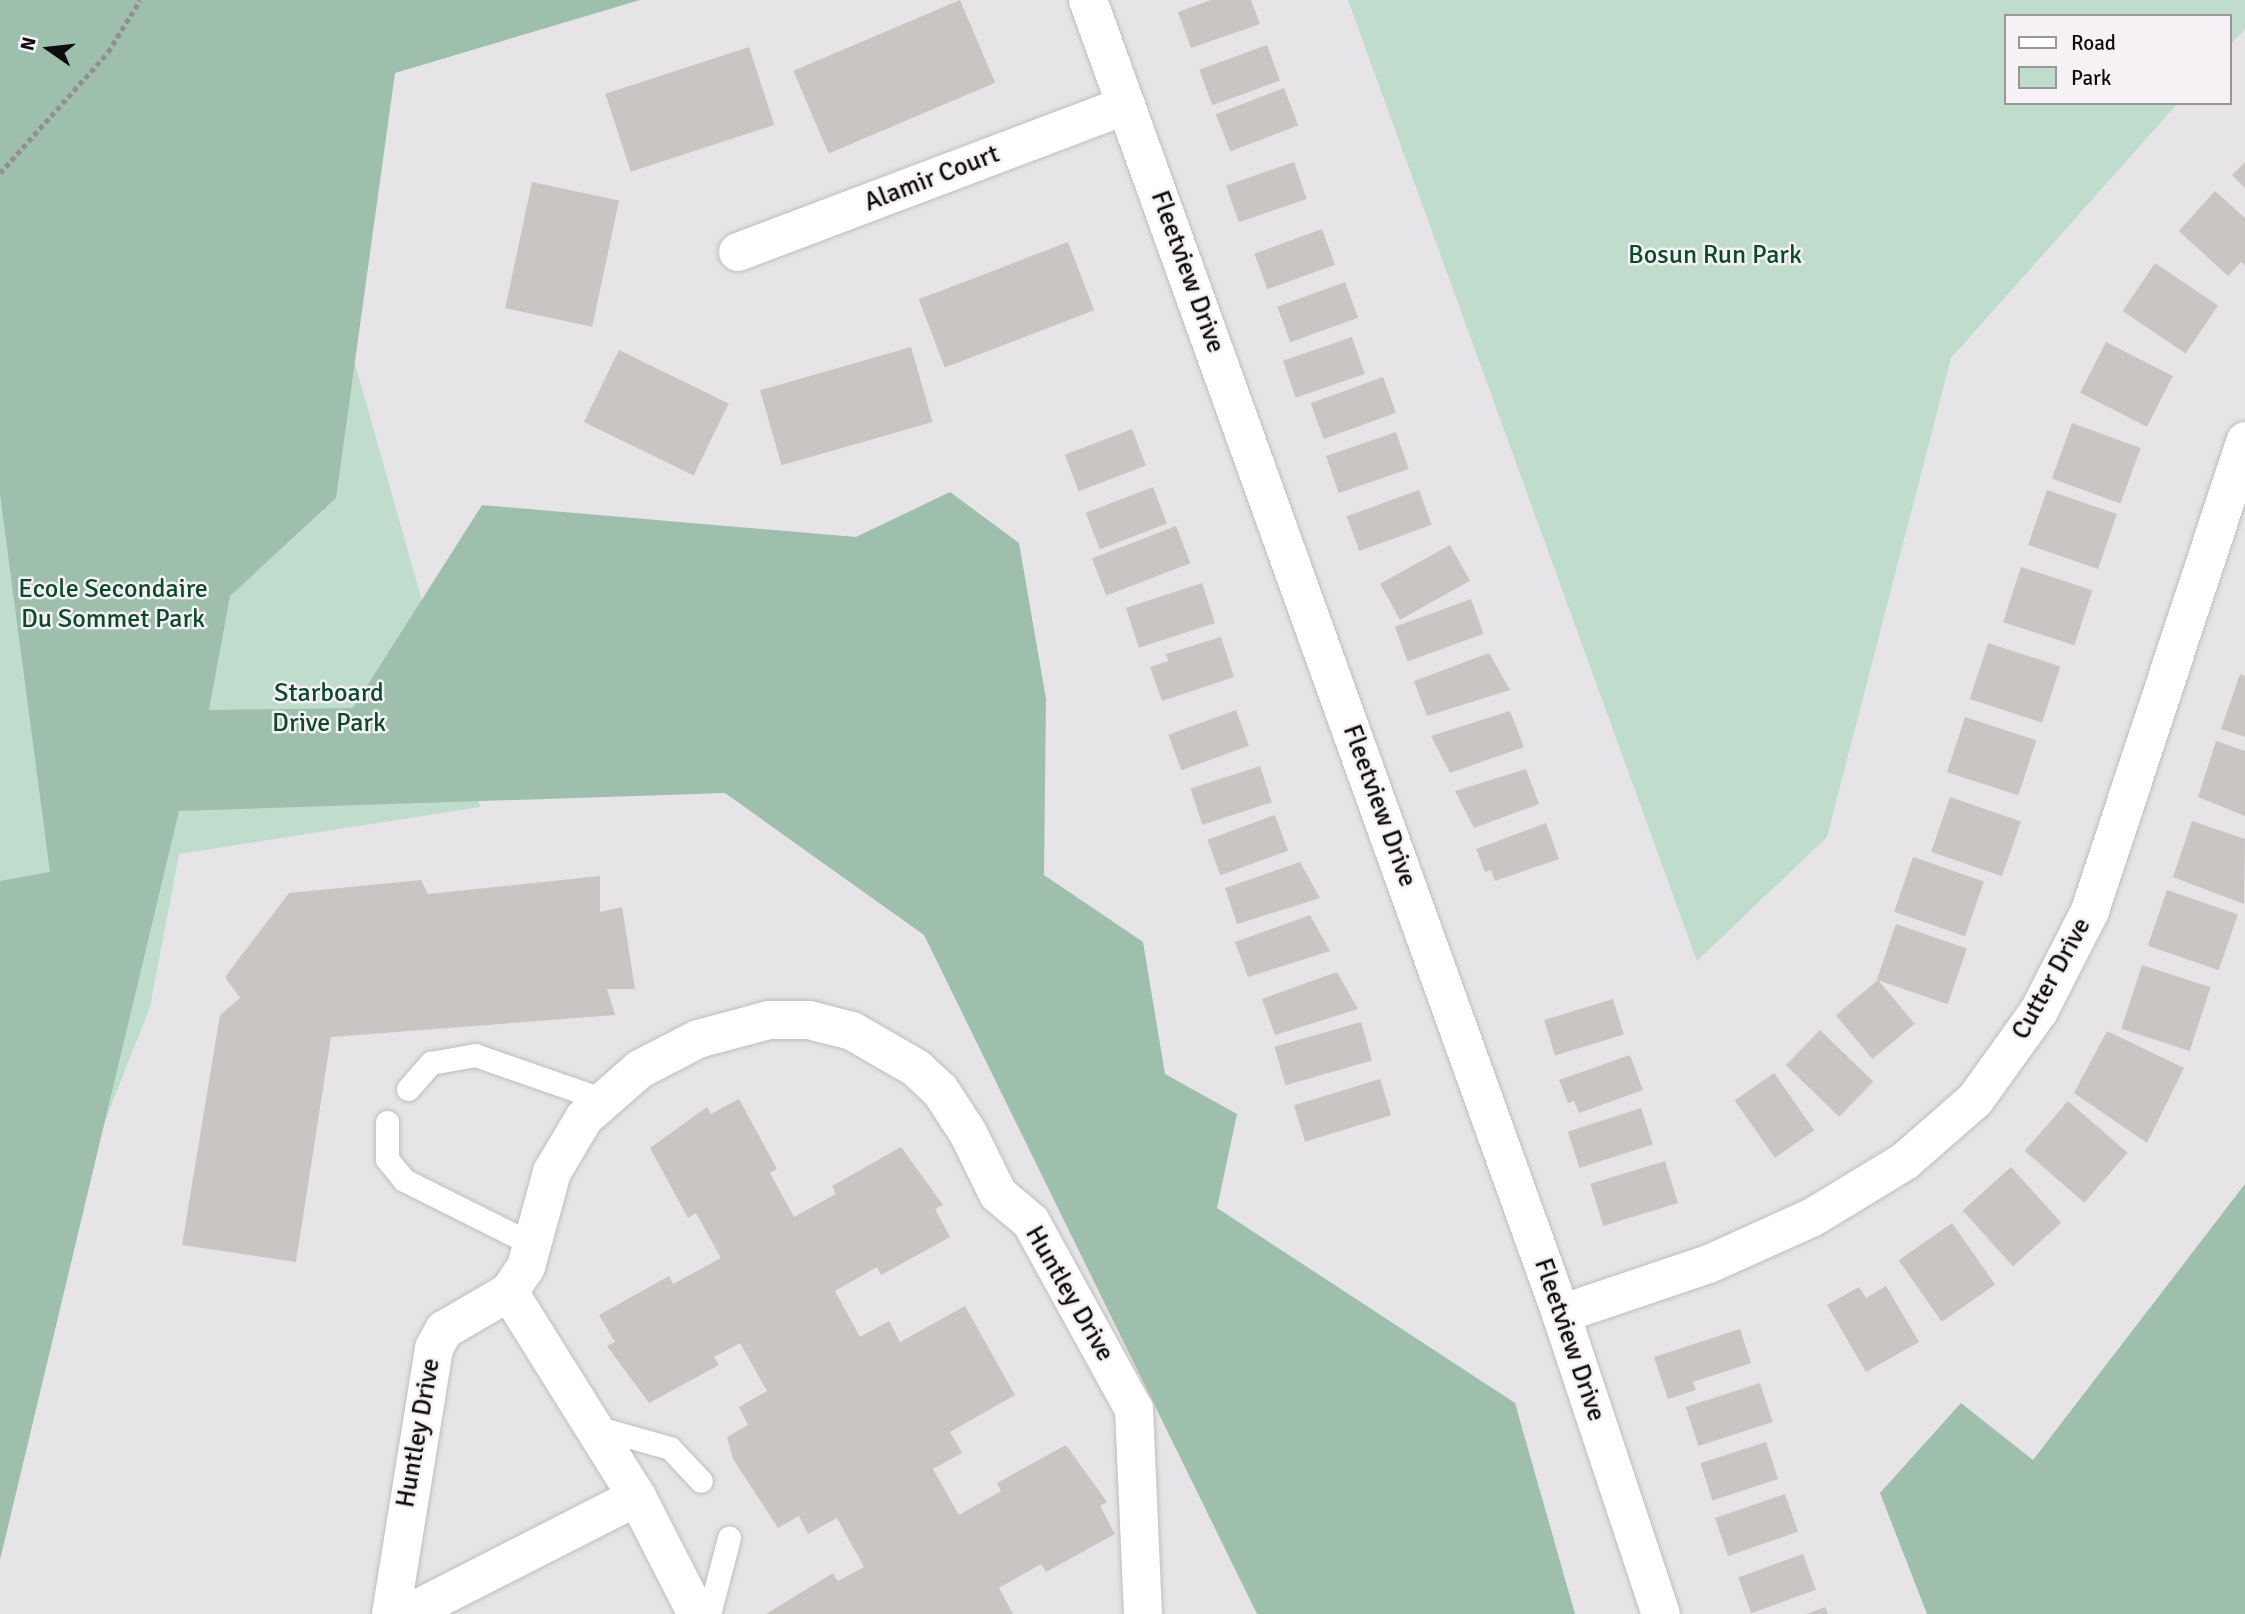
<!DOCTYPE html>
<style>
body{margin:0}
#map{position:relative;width:2245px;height:1614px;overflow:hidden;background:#e7e4e7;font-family:Signika,sans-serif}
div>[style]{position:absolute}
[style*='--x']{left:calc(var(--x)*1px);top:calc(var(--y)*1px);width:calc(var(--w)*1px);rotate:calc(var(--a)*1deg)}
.green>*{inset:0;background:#c0dccc}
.forest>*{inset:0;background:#9dbfac}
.building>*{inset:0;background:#c9c5c2;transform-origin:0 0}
.path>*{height:4.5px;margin-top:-2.25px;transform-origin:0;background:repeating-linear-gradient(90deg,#928f92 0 5px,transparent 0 8.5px)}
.roads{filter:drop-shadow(0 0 2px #c0bdc0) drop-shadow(0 0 2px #c0bdc0)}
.service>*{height:23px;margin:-11.5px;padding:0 11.5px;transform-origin:11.5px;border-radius:11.5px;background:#fff}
.minor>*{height:38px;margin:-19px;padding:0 19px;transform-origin:19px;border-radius:19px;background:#fff}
span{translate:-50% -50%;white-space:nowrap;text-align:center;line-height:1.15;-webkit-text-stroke:5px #f5f1f4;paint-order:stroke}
.street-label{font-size:26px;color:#0e0c0e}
.park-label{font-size:26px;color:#0b492f}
.legend{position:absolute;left:2004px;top:14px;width:228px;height:91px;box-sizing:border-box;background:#f5f1f4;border:2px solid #999598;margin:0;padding:9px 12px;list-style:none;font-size:21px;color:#0e0c0e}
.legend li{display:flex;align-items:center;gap:14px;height:35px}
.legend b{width:35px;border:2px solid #999598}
.north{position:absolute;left:14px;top:14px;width:70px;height:70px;-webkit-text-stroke:5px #f5f1f4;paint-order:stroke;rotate:284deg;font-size:19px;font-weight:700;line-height:28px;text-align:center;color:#0e0c0e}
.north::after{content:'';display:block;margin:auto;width:24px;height:32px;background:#0e0c0e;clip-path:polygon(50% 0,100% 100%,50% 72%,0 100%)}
</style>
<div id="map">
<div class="green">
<div style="clip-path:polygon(0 0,265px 44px,480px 807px,179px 854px,150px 1007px,27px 1319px,0 1501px)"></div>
<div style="clip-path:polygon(1348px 0,2245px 0,2245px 29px,2229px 46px,2229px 16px,2005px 16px,2005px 103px,2178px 103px,1951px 358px,1827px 837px,1697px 961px)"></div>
</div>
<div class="forest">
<div style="clip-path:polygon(0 0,640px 0,395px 73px,336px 498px,230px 596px,209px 710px,353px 708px,482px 505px,856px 537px,950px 492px,1019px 543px,1046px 699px,1044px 875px,1143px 942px,1165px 1074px,1237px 1114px,1217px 1208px,1515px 1403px,1575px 1614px,1257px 1614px,924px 935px,725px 793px,179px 811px,0 1560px,0 881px,50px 872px,0 494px)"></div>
<div style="clip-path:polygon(2245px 1184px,2245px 1614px,1927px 1614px,1880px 1493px,1961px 1403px,2033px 1460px)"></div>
</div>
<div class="building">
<div style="left:960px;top:0;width:90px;height:181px;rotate:67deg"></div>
<div style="clip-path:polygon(1211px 0,1251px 0,1260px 24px,1191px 48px,1178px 12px)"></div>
<div style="left:1267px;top:45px;width:38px;height:72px;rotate:70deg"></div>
<div style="left:749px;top:47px;width:82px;height:151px;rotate:72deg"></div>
<div style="left:1284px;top:88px;width:40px;height:73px;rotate:69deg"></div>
<div style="left:1294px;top:162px;width:39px;height:72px;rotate:71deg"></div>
<div style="clip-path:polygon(2245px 162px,2245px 188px,2232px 175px)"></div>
<div style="left:532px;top:182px;width:89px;height:129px;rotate:12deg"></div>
<div style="clip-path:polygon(2215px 191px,2245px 218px,2245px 266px,2241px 262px,2228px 276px,2179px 231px)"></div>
<div style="left:1322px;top:229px;width:38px;height:72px;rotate:70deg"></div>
<div style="left:1068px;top:242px;width:73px;height:160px;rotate:69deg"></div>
<div style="left:2155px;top:263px;width:76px;height:58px;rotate:34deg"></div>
<div style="left:1345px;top:282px;width:38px;height:72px;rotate:70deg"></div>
<div style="left:1352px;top:337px;width:39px;height:73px;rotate:71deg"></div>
<div style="left:2106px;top:342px;width:75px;height:57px;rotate:27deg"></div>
<div style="left:911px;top:347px;width:78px;height:157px;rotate:74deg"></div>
<div style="left:619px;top:350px;width:122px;height:80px;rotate:26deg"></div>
<div style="left:1383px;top:377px;width:38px;height:77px;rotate:70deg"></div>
<div style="left:2072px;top:423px;width:73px;height:59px;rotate:20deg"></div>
<div style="left:1132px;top:429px;width:39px;height:72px;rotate:69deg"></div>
<div style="left:1396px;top:432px;width:39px;height:74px;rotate:71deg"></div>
<div style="left:1153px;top:487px;width:39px;height:72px;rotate:69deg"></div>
<div style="left:1419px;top:490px;width:37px;height:77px;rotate:70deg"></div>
<div style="left:2047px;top:490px;width:74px;height:58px;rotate:19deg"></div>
<div style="left:1176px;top:526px;width:40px;height:90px;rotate:69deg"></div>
<div style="left:1450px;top:545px;width:41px;height:80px;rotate:61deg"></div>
<div style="left:2021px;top:567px;width:75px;height:58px;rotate:18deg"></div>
<div style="left:1202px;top:583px;width:42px;height:80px;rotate:72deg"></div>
<div style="left:1471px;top:599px;width:37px;height:81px;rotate:70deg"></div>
<div style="clip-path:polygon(1221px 637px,1234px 677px,1162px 701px,1150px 667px,1168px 661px,1166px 654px)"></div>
<div style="left:1988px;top:643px;width:76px;height:59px;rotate:18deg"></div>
<div style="clip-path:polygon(1489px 653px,1510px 690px,1427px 716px,1414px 681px)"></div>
<div style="clip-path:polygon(2240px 674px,2245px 676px,2245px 737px,2221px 729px)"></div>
<div style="left:1236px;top:710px;width:38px;height:72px;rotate:70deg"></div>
<div style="clip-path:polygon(1510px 711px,1524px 747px,1450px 773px,1431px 736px)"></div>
<div style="left:1965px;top:717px;width:75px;height:58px;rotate:18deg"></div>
<div style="clip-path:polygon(2216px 741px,2245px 751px,2245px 816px,2198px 797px)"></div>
<div style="left:1260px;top:766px;width:38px;height:73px;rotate:72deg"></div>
<div style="clip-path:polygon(1526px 769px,1539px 804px,1474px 828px,1455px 791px)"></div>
<div style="left:1950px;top:797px;width:75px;height:58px;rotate:19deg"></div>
<div style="left:1275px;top:815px;width:38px;height:72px;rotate:70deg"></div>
<div style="clip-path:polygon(2192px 821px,2245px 839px,2244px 904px,2173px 877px)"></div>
<div style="clip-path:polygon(1546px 823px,1559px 859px,1495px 881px,1491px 870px,1485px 872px,1476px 849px)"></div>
<div style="left:1913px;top:857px;width:75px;height:58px;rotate:19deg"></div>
<div style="clip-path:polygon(1300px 862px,1320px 898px,1237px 924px,1225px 888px)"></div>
<div style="clip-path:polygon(600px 876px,600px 912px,622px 907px,635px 989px,607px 989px,615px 1015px,331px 1037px,296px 1262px,182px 1245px,220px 1015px,240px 998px,225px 977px,289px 893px,421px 880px,428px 894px)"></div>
<div style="left:2167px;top:890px;width:75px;height:59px;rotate:19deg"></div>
<div style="clip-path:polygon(1310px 915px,1330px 951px,1248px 977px,1235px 942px)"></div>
<div style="left:1896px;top:924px;width:75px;height:59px;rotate:19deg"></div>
<div style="left:2142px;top:965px;width:72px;height:67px;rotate:18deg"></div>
<div style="clip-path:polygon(1337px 972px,1358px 1009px,1275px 1035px,1262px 999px)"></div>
<div style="left:1878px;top:980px;width:57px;height:55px;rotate:50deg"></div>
<div style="left:1613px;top:999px;width:37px;height:72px;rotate:73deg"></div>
<div style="left:1361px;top:1022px;width:40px;height:90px;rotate:74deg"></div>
<div style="left:1820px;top:1030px;width:74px;height:49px;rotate:44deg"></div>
<div style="clip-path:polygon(2107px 1031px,2184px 1068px,2147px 1143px,2074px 1093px)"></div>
<div style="clip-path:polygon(1630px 1055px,1643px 1090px,1579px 1113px,1574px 1101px,1568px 1103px,1559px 1080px)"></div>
<div style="left:1774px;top:1073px;width:70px;height:48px;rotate:55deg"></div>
<div style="left:1380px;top:1079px;width:38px;height:90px;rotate:73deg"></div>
<div style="clip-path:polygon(739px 1099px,777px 1169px,770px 1173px,794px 1217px,836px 1194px,832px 1186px,901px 1147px,943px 1205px,935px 1209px,950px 1237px,881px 1275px,877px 1267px,835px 1291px,860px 1337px,889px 1321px,900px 1342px,965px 1306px,1015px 1395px,950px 1432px,962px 1453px,933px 1469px,959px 1515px,1001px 1491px,997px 1483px,1066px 1445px,1107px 1502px,1100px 1506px,1115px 1534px,1046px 1572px,1041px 1564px,999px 1588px,1013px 1614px,766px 1614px,833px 1573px,838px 1581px,864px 1567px,837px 1518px,808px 1534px,799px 1516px,778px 1528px,733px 1459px,727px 1437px,748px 1425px,739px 1407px,767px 1391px,740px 1343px,714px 1357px,719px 1365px,649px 1403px,607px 1346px,615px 1342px,599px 1315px,669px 1276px,673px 1284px,721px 1258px,696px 1213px,688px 1218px,650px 1148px,707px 1107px,711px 1114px)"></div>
<div style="left:2068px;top:1101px;width:79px;height:66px;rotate:41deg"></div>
<div style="left:1641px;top:1108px;width:38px;height:77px;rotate:72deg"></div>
<div style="left:1665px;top:1161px;width:44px;height:78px;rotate:73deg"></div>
<div style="left:2011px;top:1167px;width:75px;height:65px;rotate:48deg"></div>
<div style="left:1952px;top:1223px;width:75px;height:65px;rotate:55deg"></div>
<div style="clip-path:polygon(1886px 1286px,1919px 1342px,1866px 1372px,1827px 1305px,1859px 1287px,1866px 1298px)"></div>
<div style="clip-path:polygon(1740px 1329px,1751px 1363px,1693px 1382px,1696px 1390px,1668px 1399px,1654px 1357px)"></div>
<div style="left:1760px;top:1383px;width:41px;height:78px;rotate:72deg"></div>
<div style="left:1766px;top:1442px;width:39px;height:69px;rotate:72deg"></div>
<div style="left:1785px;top:1494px;width:40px;height:74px;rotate:71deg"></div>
<div style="left:1803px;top:1554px;width:38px;height:69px;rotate:70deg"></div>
<div style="clip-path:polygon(1825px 1607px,1828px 1614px,1806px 1614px)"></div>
</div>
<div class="path">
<div style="--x:0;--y:173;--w:162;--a:-48.2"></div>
<div style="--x:108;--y:52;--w:61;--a:-58.4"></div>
</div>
<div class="roads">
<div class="service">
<div style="--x:408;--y:1089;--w:35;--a:-49"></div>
<div style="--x:431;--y:1063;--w:45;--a:-10.3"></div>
<div style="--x:475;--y:1055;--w:133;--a:19.2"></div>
<div style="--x:387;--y:1122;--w:37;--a:90"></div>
<div style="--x:387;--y:1159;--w:27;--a:51"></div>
<div style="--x:404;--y:1180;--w:143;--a:26.6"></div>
<div style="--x:592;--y:1426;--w:81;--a:15.8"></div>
<div style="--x:670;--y:1448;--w:45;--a:46.8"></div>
<div style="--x:709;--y:1614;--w:79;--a:-75.3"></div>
</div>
<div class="minor">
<div style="--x:1088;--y:0;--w:1397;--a:70.2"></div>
<div style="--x:1561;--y:1314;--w:316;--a:71.6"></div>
<div style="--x:738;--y:252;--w:415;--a:-20.7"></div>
<div style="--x:509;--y:1292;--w:242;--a:58"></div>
<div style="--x:637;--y:1497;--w:131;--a:62.9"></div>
<div style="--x:1561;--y:1314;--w:156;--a:-18.7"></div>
<div style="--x:1709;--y:1264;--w:114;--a:-24.3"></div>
<div style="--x:1813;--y:1217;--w:108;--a:-31.3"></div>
<div style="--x:1905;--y:1161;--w:93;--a:-41.1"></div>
<div style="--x:1975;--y:1100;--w:110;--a:-54.3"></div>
<div style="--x:2039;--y:1011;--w:112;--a:-63"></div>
<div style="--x:2090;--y:911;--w:495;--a:-71.7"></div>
<div style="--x:391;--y:1614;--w:269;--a:-80.8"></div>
<div style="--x:434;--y:1348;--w:21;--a:-61"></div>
<div style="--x:444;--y:1330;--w:75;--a:-30.3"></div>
<div style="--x:509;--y:1292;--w:30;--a:-56"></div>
<div style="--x:526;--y:1267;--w:98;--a:-74.7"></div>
<div style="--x:552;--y:1172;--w:63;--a:-59.3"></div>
<div style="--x:584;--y:1118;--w:74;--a:-41.2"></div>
<div style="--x:640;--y:1069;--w:65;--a:-27.3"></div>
<div style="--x:698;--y:1039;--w:73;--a:-15"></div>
<div style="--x:769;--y:1020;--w:40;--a:0"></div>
<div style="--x:809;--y:1020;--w:44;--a:14.3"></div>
<div style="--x:852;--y:1031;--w:74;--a:30"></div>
<div style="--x:916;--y:1068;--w:33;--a:43"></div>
<div style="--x:940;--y:1090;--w:51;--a:56.9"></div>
<div style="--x:968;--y:1133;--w:68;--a:63.8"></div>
<div style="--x:998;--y:1194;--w:43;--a:40.3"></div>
<div style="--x:1031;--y:1222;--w:213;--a:61.2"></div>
<div style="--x:1134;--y:1409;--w:205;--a:87.5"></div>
<div style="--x:407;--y:1614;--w:258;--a:-27"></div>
</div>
</div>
<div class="street-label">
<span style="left:932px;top:179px;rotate:-21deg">Alamir Court</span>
<span style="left:1187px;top:272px;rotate:70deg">Fleetview Drive</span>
<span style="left:1379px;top:806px;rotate:70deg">Fleetview Drive</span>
<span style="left:2052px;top:979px;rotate:-61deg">Cutter Drive</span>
<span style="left:1069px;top:1294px;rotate:60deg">Huntley Drive</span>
<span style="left:1569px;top:1340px;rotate:71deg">Fleetview Drive</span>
<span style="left:419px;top:1433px;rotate:-80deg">Huntley Drive</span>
</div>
<div class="park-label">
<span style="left:1715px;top:256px">Bosun Run Park</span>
<span style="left:113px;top:605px">Ecole Secondaire<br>Du Sommet Park</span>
<span style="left:329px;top:709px">Starboard<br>Drive Park</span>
</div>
<ul class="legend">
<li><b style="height:9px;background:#fff"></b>Road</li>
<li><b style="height:19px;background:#c0dccc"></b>Park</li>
</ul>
<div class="north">N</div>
</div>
